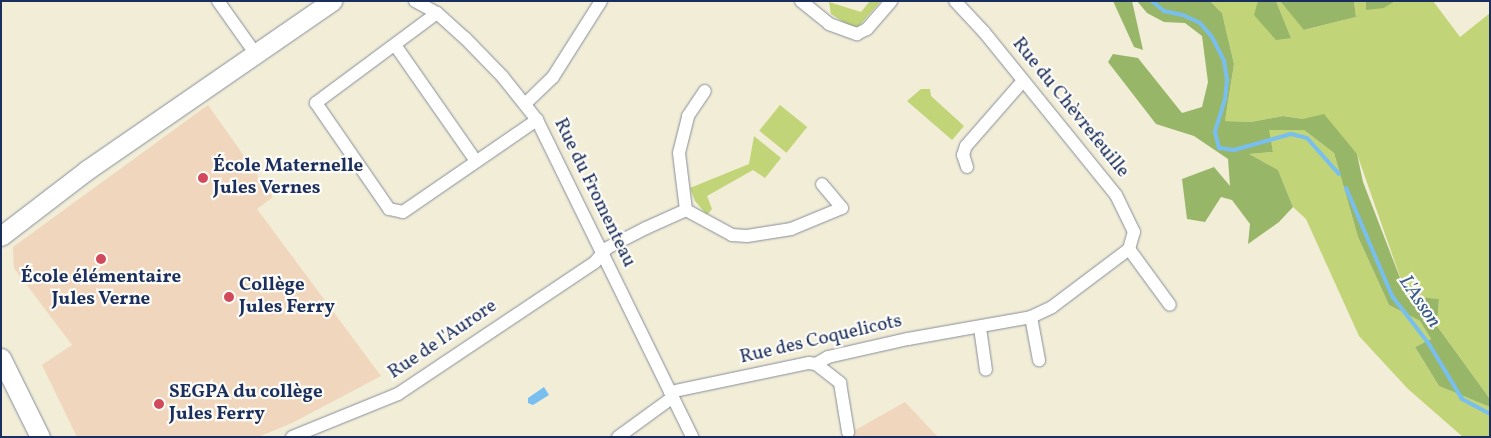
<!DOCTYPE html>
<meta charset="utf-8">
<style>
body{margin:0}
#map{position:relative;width:1491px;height:438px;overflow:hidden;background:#f1edd7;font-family:Vollkorn,serif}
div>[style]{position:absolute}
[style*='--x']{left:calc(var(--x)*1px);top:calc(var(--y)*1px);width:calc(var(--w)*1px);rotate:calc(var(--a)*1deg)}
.built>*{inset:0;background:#f0d6bc}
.green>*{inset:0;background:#c1d477;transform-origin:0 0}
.forest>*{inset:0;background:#98b668}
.water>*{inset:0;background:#78bff0}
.stream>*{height:4px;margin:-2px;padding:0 2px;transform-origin:2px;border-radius:2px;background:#78bff0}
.roads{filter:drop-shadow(0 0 1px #868e9a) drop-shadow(0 0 1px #868e9a)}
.street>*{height:12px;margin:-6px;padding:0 6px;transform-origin:6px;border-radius:6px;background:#fff}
.secondary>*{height:19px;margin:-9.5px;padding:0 9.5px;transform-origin:9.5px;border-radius:9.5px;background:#fff}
.dots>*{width:14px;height:14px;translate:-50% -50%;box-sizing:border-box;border:2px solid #fdfcf7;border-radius:50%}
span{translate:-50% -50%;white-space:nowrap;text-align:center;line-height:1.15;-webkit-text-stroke:4.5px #fdfcf7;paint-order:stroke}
.street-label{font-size:19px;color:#1b2f5e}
.poi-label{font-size:19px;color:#1b2f5e;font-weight:700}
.left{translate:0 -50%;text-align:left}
.water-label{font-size:20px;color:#375a8a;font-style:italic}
.frame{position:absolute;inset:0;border:2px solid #1b2f5e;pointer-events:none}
</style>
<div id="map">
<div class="built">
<div style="clip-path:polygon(208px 105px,273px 197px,257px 209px,381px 376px,292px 423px,258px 437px,77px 437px,42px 365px,72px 345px,14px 268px,13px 247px)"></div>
<div style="clip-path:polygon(905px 402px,938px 437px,843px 437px)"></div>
</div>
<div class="green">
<div style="clip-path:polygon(870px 1px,881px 1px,858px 27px,848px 25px,831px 14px,829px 2px,861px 12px)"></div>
<div style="clip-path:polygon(1210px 1px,1260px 1px,1291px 38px,1276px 1px,1280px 1px,1305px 30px,1356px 17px,1354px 1px,1366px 1px,1366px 10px,1394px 1px,1433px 1px,1460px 37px,1490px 13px,1490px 399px,1437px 326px,1439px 299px,1407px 297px,1357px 154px,1303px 119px,1283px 116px,1251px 122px,1225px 121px,1234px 64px,1222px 13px)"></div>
<div style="clip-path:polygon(921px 89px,930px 89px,931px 96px,964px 126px,952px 140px,907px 101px)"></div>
<div style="left:780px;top:105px;width:35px;height:33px;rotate:39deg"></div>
<div style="clip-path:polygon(1268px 130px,1304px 130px,1334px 153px,1358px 237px,1389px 305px,1420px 321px,1431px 339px,1415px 347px,1439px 386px,1490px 407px,1490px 437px,1463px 437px,1408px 389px,1359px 336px,1306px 219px,1293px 207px,1278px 170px,1248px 154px,1273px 152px)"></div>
<div style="clip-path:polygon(754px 136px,781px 158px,765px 178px,753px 170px,707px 196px,712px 209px,707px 215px,695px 201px,690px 188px,749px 164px)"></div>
</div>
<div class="forest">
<div style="clip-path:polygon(1113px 1px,1132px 1px,1143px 50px,1134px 47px)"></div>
<div style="clip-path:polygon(1137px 1px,1210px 1px,1222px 13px,1234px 64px,1225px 121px,1251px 122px,1283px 116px,1303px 119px,1324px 114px,1357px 154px,1363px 182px,1407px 296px,1439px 299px,1437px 326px,1490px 399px,1490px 407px,1439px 386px,1415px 347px,1431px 339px,1420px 321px,1389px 305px,1358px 237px,1334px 153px,1304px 130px,1269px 130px,1273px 152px,1249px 154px,1278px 170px,1293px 207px,1279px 222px,1248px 244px,1250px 224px,1232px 200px,1221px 197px,1205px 222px,1187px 219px,1182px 179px,1214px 167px,1230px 186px,1228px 159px,1194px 136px,1156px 124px,1108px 62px,1113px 54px,1138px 58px,1182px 113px,1202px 107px,1208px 82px,1202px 36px,1185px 23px,1164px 22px,1147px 13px)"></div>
<div style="clip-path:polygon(1258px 1px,1276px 1px,1291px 38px,1276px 40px,1254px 15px)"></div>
<div style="clip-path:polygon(1280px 1px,1354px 1px,1356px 17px,1304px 30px)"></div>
<div style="clip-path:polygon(1366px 1px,1395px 1px,1384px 8px,1366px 10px)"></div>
</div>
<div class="water">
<div style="clip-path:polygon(544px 387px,549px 395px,533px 405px,528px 403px,528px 398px)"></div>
</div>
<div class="stream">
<div style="--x:1152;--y:1;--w:16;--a:40"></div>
<div style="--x:1164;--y:11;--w:19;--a:12"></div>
<div style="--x:1183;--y:15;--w:19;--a:25"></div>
<div style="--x:1200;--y:23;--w:18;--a:49"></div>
<div style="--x:1212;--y:37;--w:27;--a:63"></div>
<div style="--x:1224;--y:61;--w:19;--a:81"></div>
<div style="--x:1227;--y:80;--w:19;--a:96"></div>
<div style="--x:1225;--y:99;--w:34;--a:107"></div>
<div style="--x:1215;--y:132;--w:16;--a:76"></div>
<div style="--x:1219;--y:148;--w:15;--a:8"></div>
<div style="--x:1234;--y:150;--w:59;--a:-15.7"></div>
<div style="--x:1291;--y:134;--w:16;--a:14"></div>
<div style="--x:1307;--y:138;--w:48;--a:48.4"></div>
<div style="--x:1346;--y:188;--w:117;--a:66.9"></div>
<div style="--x:1392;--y:296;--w:61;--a:52.4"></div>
<div style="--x:1429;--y:344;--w:64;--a:59"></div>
<div style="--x:1462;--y:399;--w:32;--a:28"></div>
</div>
<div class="roads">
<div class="street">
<div style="--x:218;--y:1;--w:64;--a:54.6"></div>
<div style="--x:415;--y:1;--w:25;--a:29"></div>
<div style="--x:437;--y:13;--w:38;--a:42"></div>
<div style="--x:465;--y:38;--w:53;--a:45.8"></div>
<div style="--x:502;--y:76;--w:56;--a:51.5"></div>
<div style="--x:537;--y:120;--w:353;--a:63.9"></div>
<div style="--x:801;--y:1;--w:36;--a:39"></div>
<div style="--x:829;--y:24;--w:30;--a:20"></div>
<div style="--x:857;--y:34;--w:11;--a:-27"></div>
<div style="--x:867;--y:29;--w:37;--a:-49"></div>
<div style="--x:437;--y:13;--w:151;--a:143.4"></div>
<div style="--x:316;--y:103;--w:129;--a:55.4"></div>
<div style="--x:389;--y:209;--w:14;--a:12"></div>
<div style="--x:403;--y:212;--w:163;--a:-34.5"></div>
<div style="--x:395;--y:45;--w:141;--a:55.1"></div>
<div style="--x:525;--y:104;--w:39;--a:-44"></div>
<div style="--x:553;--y:77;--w:90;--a:-57.7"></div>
<div style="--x:967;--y:167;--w:13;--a:-108"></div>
<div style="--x:963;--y:155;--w:9;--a:-72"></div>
<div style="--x:966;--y:146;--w:86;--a:-48.8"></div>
<div style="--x:686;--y:210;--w:57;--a:-97"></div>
<div style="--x:679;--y:153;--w:38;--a:-76"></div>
<div style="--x:688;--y:116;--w:30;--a:-56"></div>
<div style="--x:1129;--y:249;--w:69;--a:53.8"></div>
<div style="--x:1031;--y:317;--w:44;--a:79.5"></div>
<div style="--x:980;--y:328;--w:42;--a:81.9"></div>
<div style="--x:816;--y:364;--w:31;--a:38"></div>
<div style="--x:840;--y:383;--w:50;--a:80.7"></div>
<div style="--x:670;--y:392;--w:142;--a:-11.8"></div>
<div style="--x:809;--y:363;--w:7;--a:8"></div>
<div style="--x:816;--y:364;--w:14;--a:-30"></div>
<div style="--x:828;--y:357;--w:82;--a:-12.7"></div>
<div style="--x:908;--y:339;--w:125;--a:-10.1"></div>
<div style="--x:1031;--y:317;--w:23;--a:-25"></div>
<div style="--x:1052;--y:307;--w:96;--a:-37"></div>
<div style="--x:1129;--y:249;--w:18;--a:-74"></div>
<div style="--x:1134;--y:232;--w:41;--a:-115.9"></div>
<div style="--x:1116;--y:195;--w:210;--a:-129"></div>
<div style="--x:984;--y:32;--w:42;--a:-133.1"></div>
<div style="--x:292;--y:437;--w:114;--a:-22.1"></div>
<div style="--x:398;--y:394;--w:237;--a:-33.8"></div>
<div style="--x:595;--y:262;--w:18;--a:-49"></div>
<div style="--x:607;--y:248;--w:44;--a:-27.1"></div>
<div style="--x:646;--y:228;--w:44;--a:-24.2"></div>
<div style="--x:686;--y:210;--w:52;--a:28.5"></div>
<div style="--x:732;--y:235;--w:15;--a:4"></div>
<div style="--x:747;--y:236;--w:45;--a:-9"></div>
<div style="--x:791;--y:229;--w:55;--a:-22.4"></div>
<div style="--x:842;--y:208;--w:31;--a:-130"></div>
<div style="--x:618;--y:437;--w:68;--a:-36"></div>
</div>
<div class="secondary">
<div style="--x:1;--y:236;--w:108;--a:-37.5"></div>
<div style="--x:87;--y:170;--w:298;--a:-34.6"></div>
<div style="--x:1;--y:358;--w:88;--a:63.7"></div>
</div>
</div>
<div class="dots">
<div style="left:203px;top:178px;background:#d1495b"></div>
<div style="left:101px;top:259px;background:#d1495b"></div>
<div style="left:229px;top:297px;background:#d1495b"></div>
<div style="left:159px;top:404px;background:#d1495b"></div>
</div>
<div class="street-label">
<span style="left:1070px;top:108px;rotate:51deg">Rue du Chèvrefeuille</span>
<span style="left:594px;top:193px;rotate:64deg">Rue du Fromenteau</span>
<span style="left:443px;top:340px;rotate:-34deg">Rue de l'Aurore</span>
<span style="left:821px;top:340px;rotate:-13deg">Rue des Coquelicots</span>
</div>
<div class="poi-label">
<span class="left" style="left:213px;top:178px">École Maternelle<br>Jules Vernes</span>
<span style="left:101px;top:289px">École élémentaire<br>Jules Verne</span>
<span class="left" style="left:239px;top:297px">Collège<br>Jules Ferry</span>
<span class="left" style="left:169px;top:404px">SEGPA du collège<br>Jules Ferry</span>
</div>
<div class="water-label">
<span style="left:1419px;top:302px;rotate:56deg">L'Asson</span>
</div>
<div class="frame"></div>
</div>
